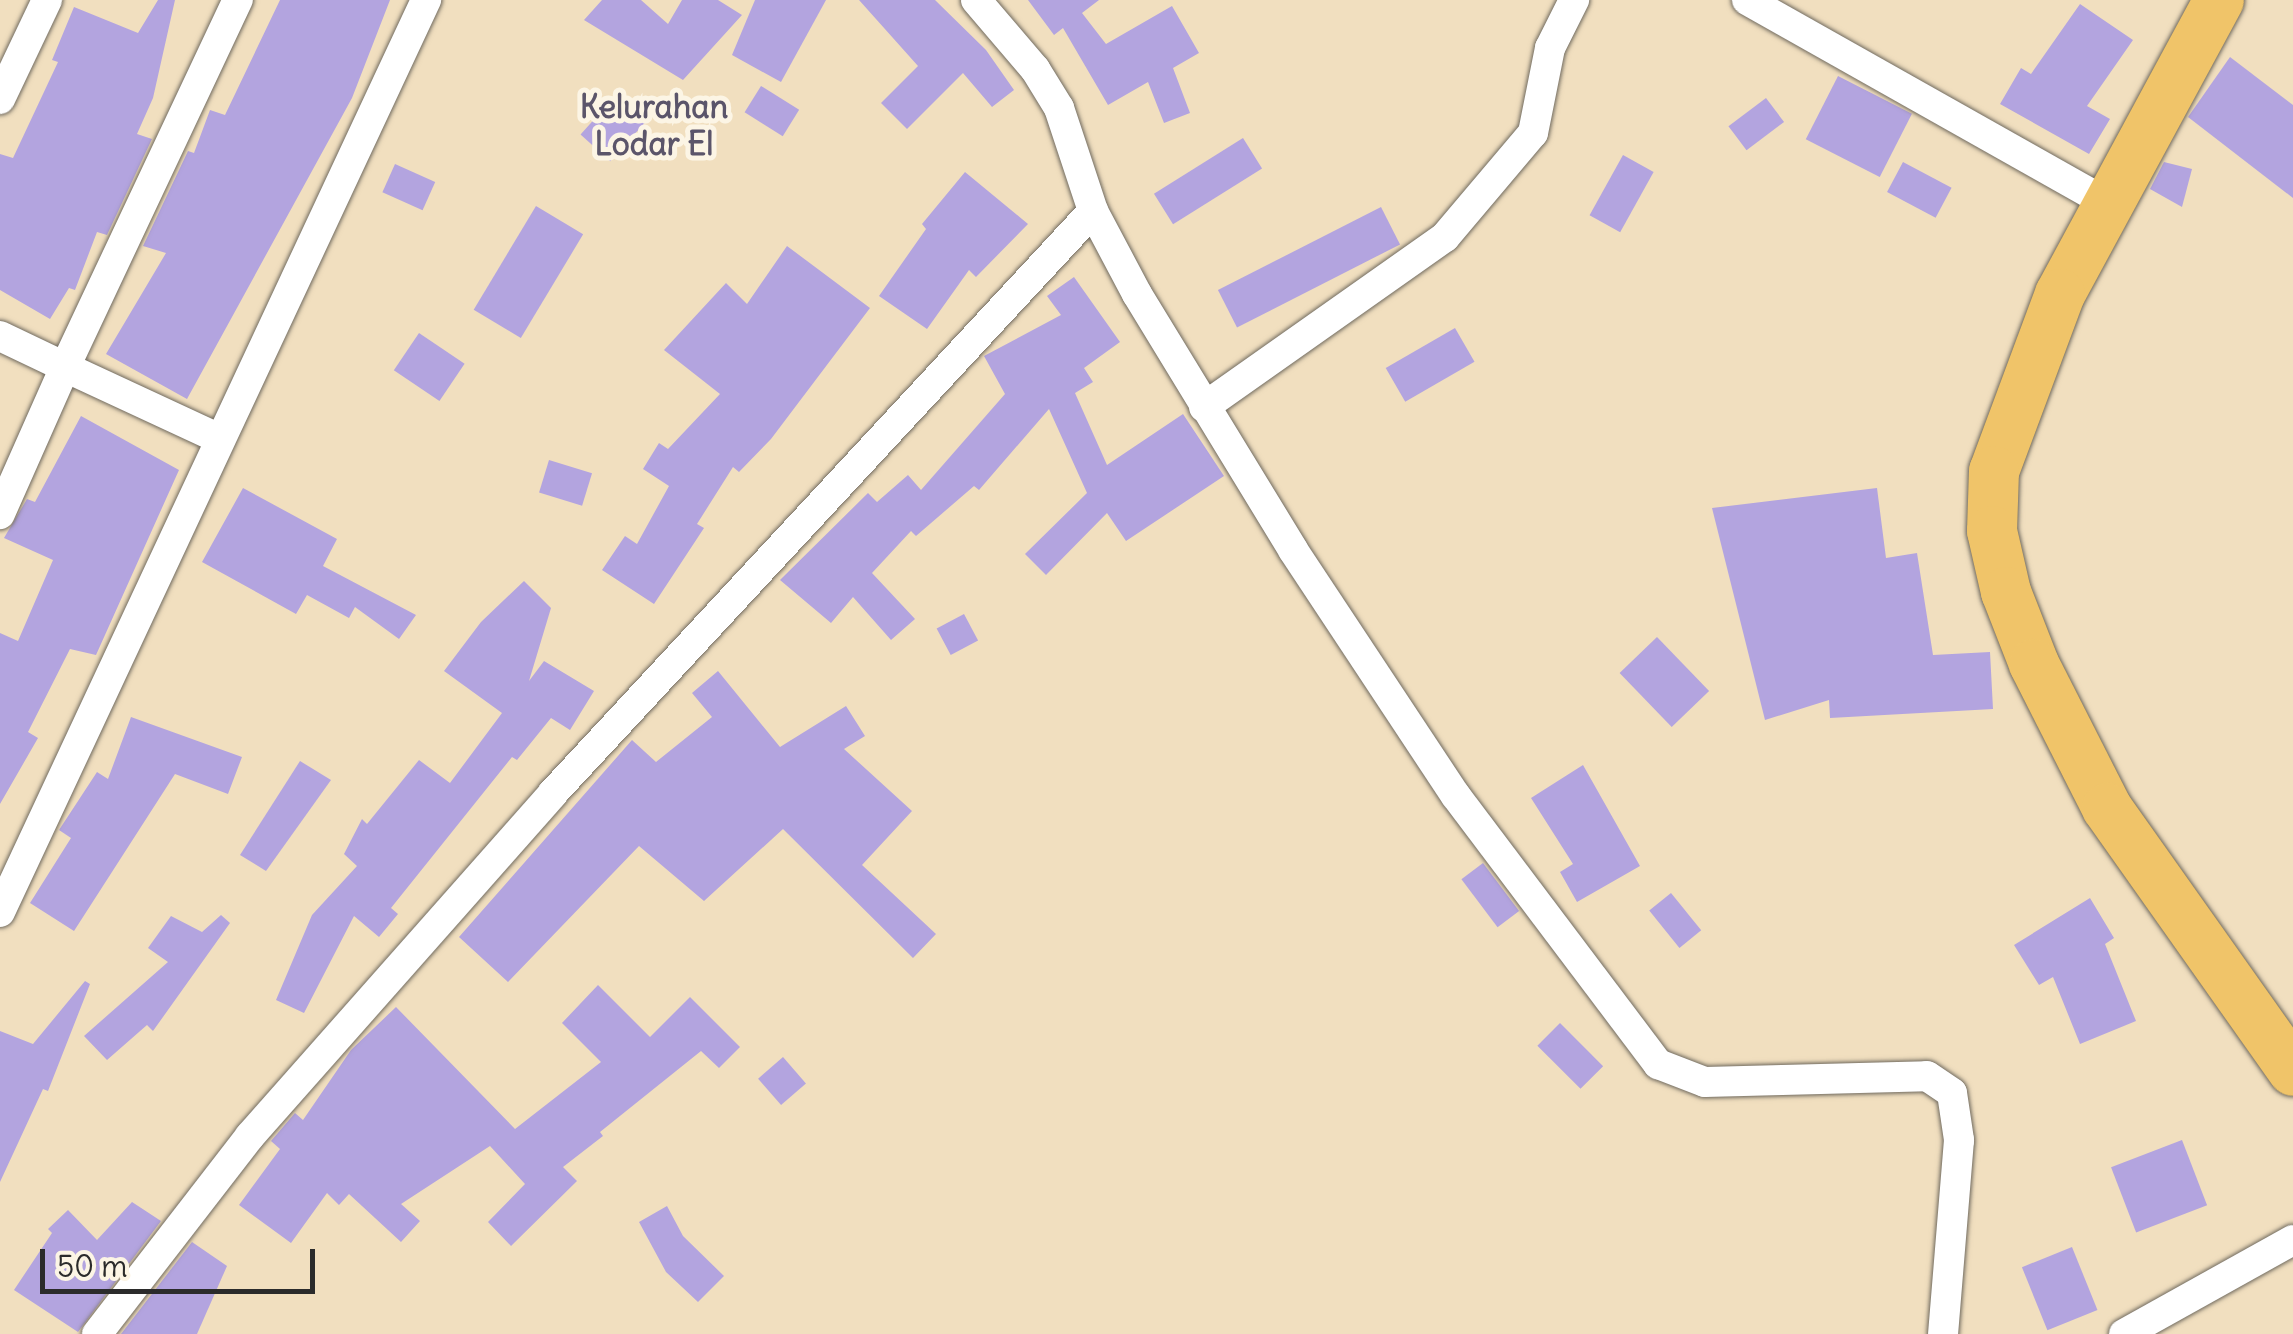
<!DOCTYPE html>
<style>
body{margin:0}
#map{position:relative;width:2293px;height:1334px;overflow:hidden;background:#f1dfbf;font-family:Delius,sans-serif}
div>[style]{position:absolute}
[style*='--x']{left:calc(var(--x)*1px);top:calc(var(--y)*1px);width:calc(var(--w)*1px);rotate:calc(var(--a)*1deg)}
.building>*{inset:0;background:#b3a4df;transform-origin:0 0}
.roads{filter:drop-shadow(0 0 2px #706a5f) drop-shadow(0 0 2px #706a5f)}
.minor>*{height:30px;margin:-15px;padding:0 15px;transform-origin:15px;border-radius:15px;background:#fff}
.trunk>*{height:50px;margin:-25px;padding:0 25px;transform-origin:25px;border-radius:25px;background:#f0c469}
span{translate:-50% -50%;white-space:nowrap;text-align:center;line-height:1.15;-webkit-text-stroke:10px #fcf5e5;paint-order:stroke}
.quarter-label{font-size:32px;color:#5b556a;font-weight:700}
.scale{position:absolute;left:40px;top:1249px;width:275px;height:45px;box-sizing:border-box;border:5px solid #2b2b2b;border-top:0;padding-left:12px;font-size:30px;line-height:35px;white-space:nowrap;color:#2b2b2b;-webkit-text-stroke:8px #fcf5e5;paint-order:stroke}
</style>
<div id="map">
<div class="building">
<div style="clip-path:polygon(158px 0,175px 0,153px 98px,137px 134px,152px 139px,107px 235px,97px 232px,75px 290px,69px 288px,50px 319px,0 290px,0 154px,13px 158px,58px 62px,52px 60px,74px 7px,138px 33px)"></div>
<div style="clip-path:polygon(280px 0,390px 0,352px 98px,187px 399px,106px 354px,166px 253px,143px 246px,188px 151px,194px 153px,210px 110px,225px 115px)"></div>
<div style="clip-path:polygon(602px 0,641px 0,668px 24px,682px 0,718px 0,742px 15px,683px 80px,584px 20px)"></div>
<div style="clip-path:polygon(755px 0,826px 0,781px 82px,732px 55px)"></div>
<div style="clip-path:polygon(859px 0,935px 0,986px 50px,1014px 90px,992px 107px,963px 73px,907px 129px,881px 103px,918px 66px)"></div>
<div style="clip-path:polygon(1028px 0,1099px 0,1082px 13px,1106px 44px,1172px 6px,1199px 53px,1173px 68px,1190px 113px,1164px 123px,1148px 82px,1108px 105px,1063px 28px,1054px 35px)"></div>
<div style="clip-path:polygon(2080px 4px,2133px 40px,2087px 106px,2110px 119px,2089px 154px,2000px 104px,2021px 68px,2031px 74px)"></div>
<div style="clip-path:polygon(2230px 57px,2293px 105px,2293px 198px,2188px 117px)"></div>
<div style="left:1838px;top:76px;width:83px;height:71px;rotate:27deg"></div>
<div style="left:761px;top:86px;width:45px;height:31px;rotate:32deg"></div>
<div style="left:616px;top:95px;width:40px;height:53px;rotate:42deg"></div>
<div style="left:1766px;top:98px;width:30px;height:47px;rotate:53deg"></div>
<div style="left:1243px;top:138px;width:36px;height:105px;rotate:58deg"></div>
<div style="left:1623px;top:155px;width:35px;height:69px;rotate:29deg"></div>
<div style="left:1903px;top:162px;width:55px;height:34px;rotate:28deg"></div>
<div style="clip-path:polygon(2164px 162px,2192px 169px,2182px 207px,2150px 189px)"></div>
<div style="left:395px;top:164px;width:44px;height:31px;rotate:24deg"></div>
<div style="clip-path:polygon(965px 172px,1028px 224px,976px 277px,969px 270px,927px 329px,879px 296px,926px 229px,922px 224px)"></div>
<div style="left:536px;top:206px;width:55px;height:121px;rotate:31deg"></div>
<div style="left:1381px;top:207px;width:42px;height:183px;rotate:63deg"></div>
<div style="clip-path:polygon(787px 246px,870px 308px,771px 439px,739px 472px,733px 467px,697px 524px,704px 528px,654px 604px,602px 570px,625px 536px,637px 544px,669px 486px,643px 469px,659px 443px,668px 449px,720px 394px,664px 350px,726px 283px,747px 304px)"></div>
<div style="clip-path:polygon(1074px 277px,1120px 342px,1084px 368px,1093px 382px,1075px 393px,1107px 465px,1183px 414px,1224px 476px,1126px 541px,1107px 513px,1046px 575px,1025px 554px,1087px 493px,1049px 409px,979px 490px,974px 486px,916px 536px,911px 531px,872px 573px,915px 619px,891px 640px,853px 597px,831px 623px,780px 580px,868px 493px,877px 502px,908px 475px,921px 490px,1005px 394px,984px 356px,1061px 315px,1047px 296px)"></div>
<div style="left:1455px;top:328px;width:39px;height:80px;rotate:60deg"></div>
<div style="left:419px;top:333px;width:55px;height:45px;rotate:34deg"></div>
<div style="clip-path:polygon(81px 416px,179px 470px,96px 655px,70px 649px,28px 732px,38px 738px,0 804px,0 633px,18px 641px,53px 560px,4px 538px,27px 499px,35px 502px)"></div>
<div style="left:549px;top:460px;width:45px;height:34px;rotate:17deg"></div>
<div style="clip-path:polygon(243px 488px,337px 539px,323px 566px,416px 615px,399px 639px,355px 607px,349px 618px,307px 595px,296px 614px,202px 562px)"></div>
<div style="clip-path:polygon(1877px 488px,1886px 558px,1917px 553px,1933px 655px,1990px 652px,1993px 709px,1830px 718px,1829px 700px,1765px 720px,1712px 508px)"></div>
<div style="clip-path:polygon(524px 581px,551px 608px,529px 681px,544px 661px,594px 691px,570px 730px,551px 718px,517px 760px,512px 757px,391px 908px,398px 914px,379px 937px,354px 916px,304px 1013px,276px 1000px,312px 915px,357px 866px,344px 854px,362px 819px,367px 824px,419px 760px,450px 783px,502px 713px,444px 671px,481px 622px)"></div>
<div style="left:964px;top:614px;width:30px;height:31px;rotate:62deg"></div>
<div style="left:1657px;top:637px;width:75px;height:52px;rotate:46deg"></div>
<div style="clip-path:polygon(718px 671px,780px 747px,846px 706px,865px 736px,844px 749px,912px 811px,862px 865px,936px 934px,913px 958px,783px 829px,704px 901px,639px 846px,508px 982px,459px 937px,632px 740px,656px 762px,712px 717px,692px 693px)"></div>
<div style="clip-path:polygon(131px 717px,242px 757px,228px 794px,175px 774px,74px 931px,30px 903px,71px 838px,59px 830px,97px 772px,108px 779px)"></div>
<div style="clip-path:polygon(300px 761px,331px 780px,266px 871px,240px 855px)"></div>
<div style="clip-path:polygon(1583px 765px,1640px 866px,1577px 902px,1560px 872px,1573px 864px,1531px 798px)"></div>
<div style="left:1483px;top:863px;width:60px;height:27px;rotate:53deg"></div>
<div style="left:1671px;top:893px;width:48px;height:28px;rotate:51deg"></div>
<div style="clip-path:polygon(2090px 898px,2114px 938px,2105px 944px,2136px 1021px,2080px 1044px,2053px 977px,2039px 985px,2014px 945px)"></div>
<div style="clip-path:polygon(221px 915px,230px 923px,153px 1031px,147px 1025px,107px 1060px,84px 1036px,168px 962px,148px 948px,171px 916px,202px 932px)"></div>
<div style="clip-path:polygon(85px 981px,90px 984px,48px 1091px,43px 1089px,0 1182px,0 1031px,33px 1044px)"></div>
<div style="clip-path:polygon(598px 985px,650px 1037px,690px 997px,740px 1047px,719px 1068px,701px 1051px,600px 1132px,603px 1136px,563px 1167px,577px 1181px,511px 1246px,488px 1222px,525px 1184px,490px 1146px,401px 1204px,420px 1221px,401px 1242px,349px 1194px,339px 1205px,327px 1193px,291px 1243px,239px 1205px,280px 1149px,271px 1141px,295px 1113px,303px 1120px,351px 1050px,396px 1007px,515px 1129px,601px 1062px,562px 1023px)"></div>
<div style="left:1560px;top:1023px;width:61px;height:32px;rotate:45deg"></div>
<div style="left:783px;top:1057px;width:35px;height:33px;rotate:49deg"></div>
<div style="left:2182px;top:1140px;width:70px;height:76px;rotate:69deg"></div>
<div style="clip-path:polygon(132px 1202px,161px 1221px,78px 1332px,14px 1290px,52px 1233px,48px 1229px,68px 1210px,97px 1240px)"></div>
<div style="clip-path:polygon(667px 1206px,683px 1236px,724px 1276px,698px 1302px,666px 1272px,639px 1222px)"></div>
<div style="clip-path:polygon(192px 1242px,227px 1266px,197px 1334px,121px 1334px)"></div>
<div style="left:2072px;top:1247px;width:68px;height:54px;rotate:68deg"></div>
</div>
<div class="roads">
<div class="minor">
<div style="--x:976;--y:0;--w:91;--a:49.5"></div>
<div style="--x:1035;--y:69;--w:46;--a:58.4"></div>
<div style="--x:1059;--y:108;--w:108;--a:71.7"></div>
<div style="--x:1093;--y:211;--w:94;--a:62.1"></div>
<div style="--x:1137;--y:294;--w:300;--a:58.6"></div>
<div style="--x:1293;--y:550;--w:295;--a:56.5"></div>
<div style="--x:1456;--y:796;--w:336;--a:53"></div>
<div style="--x:1658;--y:1064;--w:50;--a:21"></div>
<div style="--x:1705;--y:1082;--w:222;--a:-1.5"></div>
<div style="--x:1927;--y:1076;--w:30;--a:34"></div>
<div style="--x:1952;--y:1093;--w:48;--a:81.5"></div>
<div style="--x:1959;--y:1140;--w:195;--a:94.7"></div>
<div style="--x:1747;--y:0;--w:412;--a:29.4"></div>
<div style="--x:0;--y:99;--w:110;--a:-64.6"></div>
<div style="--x:0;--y:336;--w:72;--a:25.5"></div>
<div style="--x:65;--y:367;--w:161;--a:113.9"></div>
<div style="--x:1204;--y:407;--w:295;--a:-35.2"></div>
<div style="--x:1445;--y:237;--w:136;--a:-49.8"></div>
<div style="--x:1533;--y:133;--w:87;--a:-78.7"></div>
<div style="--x:1550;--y:48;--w:54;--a:-63.4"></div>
<div style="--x:220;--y:439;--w:171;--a:-155.1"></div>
<div style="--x:65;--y:367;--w:406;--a:-64.8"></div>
<div style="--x:0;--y:912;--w:1007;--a:-64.96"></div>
<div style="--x:97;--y:1334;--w:250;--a:-52.3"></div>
<div style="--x:250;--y:1136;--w:458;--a:-48.5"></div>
<div style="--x:553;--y:793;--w:794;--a:-47.14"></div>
<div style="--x:2124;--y:1334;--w:193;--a:-29.1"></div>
</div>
<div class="trunk">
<div style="--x:2219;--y:0;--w:334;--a:118.4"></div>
<div style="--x:2060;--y:294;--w:189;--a:110.4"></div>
<div style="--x:1994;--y:471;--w:60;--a:91.9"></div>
<div style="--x:1992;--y:531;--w:63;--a:77.1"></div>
<div style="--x:2006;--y:592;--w:77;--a:68.7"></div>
<div style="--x:2034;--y:664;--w:161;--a:63.1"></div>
<div style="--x:2107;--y:808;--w:322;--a:54.7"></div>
</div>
</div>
<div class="quarter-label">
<span style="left:654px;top:126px">Kelurahan<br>Lodar El</span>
</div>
<div class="scale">50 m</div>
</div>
